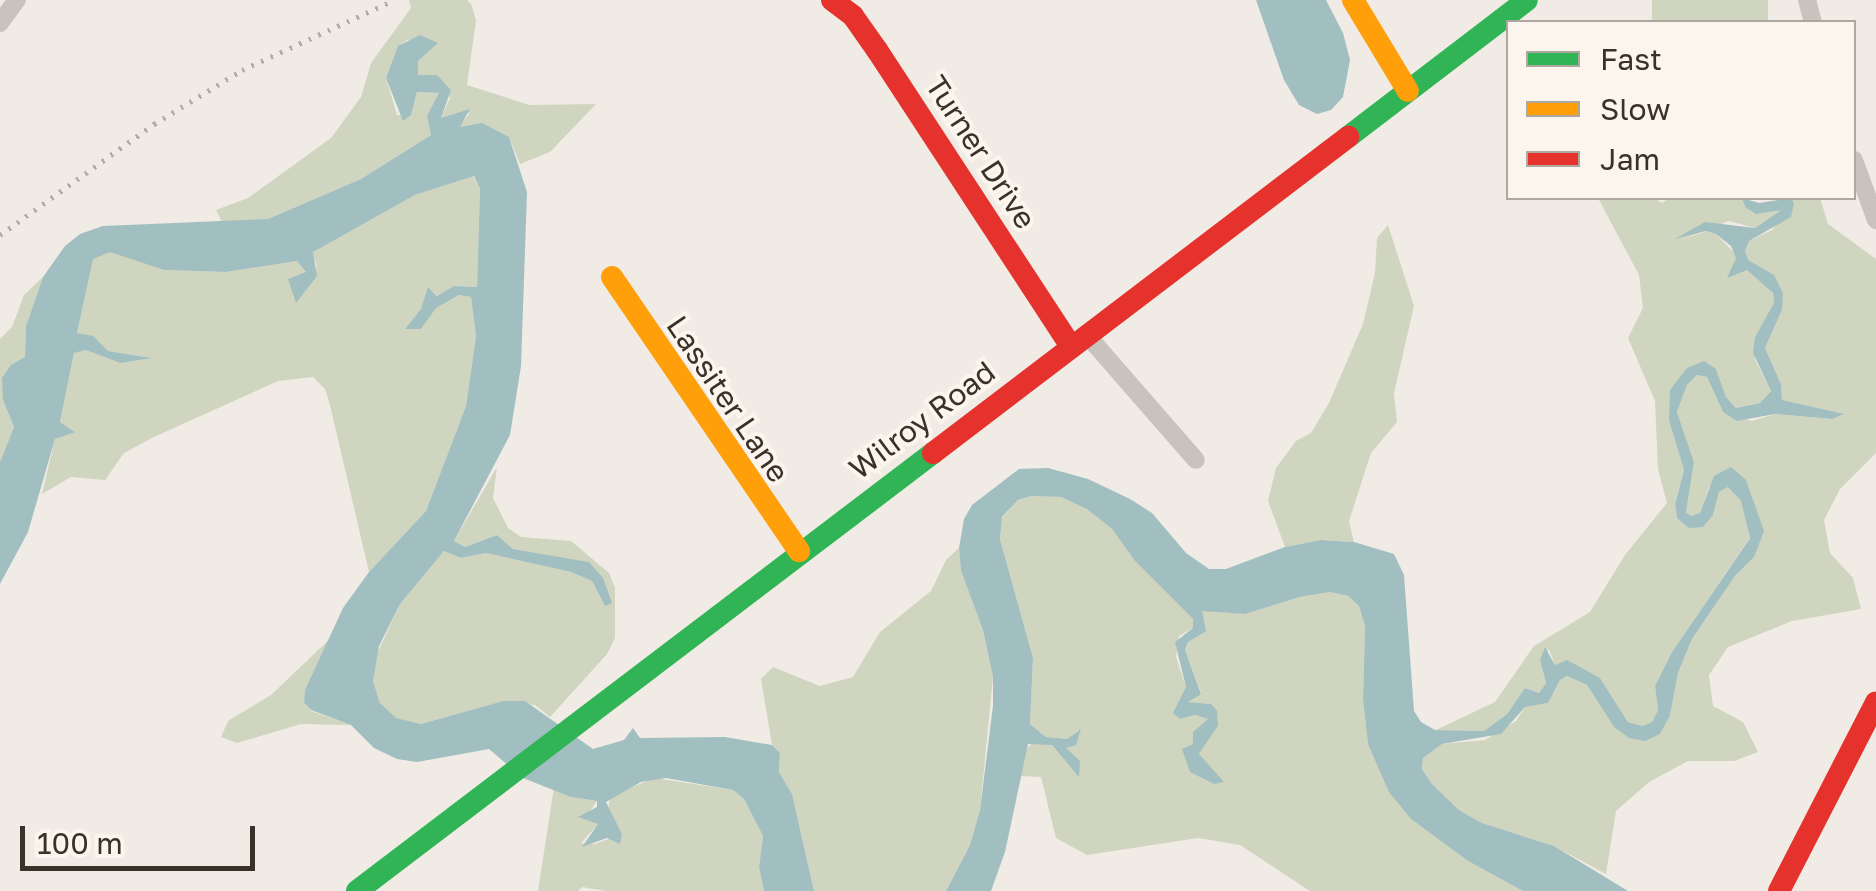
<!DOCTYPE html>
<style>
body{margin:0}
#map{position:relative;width:1876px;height:891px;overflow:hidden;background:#f0ebe4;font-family:"Golos Text",sans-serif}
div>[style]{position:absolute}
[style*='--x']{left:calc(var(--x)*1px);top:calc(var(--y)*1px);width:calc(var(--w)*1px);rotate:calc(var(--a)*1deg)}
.green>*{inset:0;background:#d0d5bf;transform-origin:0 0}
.water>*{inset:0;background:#a1bfc0}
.street>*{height:18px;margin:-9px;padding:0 9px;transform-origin:9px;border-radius:9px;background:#c9c3bd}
.fast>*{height:22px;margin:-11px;padding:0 11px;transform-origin:11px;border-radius:11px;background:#30b455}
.slow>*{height:22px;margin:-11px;padding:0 11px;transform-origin:11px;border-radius:11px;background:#ff9f0a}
.jam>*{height:22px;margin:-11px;padding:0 11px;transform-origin:11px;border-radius:11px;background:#e5322d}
.rail>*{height:5px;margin-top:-2.5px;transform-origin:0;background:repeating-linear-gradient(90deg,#b1aca7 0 2.5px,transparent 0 10.5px)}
span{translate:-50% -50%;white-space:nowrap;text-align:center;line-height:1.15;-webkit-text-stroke:8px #fbf5ed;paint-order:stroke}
.street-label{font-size:30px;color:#3a312b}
.legend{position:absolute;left:1506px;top:20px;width:350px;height:180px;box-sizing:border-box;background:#fbf5ed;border:2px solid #aea79f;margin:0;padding:12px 18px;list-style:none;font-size:30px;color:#3a312b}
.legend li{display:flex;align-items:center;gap:20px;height:50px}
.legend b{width:50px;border:2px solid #aea79f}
.scale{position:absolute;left:20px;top:826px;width:235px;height:45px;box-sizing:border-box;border:5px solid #3a312b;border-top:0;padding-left:12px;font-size:30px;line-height:35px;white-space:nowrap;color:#3a312b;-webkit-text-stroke:8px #fbf5ed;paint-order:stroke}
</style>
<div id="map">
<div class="green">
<div style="clip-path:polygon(409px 0,467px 0,471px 4px,476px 20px,467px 85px,529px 105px,596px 104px,550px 152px,520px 164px,509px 137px,458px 128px,470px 113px,441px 118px,450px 98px,437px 75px,418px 76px,418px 61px,408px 39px,398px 47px,386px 78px,397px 115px,411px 115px,417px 92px,439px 93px,428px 116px,431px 135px,361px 179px,268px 219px,223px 224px,216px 210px,248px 198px,331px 138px,361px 97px,371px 63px,411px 8px)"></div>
<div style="left:1652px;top:0;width:116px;height:24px"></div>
<div style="clip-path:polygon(473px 176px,480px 189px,477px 287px,454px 286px,438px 296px,429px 288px,421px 309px,406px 329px,421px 329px,436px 307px,460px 295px,471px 297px,476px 336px,466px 406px,426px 511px,369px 572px,330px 405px,325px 389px,313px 377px,278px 381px,154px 437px,124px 453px,105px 480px,71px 477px,42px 494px,55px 439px,74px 431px,60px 422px,74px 353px,86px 350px,120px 363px,147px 357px,108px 351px,77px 333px,92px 259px,110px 251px,164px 270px,226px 272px,297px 261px,306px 272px,292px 298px,317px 267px,312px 252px,415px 195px)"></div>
<div style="clip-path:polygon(1598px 198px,1654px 198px,1662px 203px,1670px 198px,1742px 198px,1745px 207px,1781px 210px,1755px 228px,1729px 221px,1680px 240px,1707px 231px,1716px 234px,1773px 293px,1775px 303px,1755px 337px,1755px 360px,1771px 391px,1760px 403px,1736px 408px,1726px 397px,1716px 369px,1687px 368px,1669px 421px,1684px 470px,1675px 503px,1677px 518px,1713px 515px,1719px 492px,1728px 487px,1741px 501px,1750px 537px,1672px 652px,1655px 686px,1658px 710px,1652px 722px,1642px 726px,1628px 722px,1600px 678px,1555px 665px,1549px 649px,1540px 660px,1546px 683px,1539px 693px,1525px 688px,1507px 714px,1484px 731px,1436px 730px,1495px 702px,1534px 646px,1590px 612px,1625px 555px,1667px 503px,1658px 469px,1655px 401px,1628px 338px,1643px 308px,1639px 275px)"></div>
<div style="clip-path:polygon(1791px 198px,1820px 198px,1828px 224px,1876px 259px,1876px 453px,1840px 489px,1824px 520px,1830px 553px,1853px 578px,1861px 609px,1792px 621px,1728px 647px,1709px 675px,1713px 706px,1743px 722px,1758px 752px,1734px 761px,1688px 761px,1649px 782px,1616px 811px,1606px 874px,1554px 846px,1482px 823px,1459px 810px,1432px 784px,1422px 769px,1423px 758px,1442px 744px,1485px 740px,1516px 721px,1525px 707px,1548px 703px,1560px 680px,1567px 676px,1587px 685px,1614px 727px,1660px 734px,1670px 716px,1678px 673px,1692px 639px,1735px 576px,1754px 557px,1746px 480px,1709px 487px,1700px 513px,1692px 517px,1686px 513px,1694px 462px,1677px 412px,1687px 385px,1697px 375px,1707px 377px,1723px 412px,1752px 421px,1775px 414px,1832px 419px,1842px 414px,1782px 400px,1781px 384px,1765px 348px,1782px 310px,1774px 276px,1747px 260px,1745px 251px,1749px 241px,1772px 230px,1794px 203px)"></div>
<div style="clip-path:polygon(1388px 225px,1414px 306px,1394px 393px,1397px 422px,1371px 453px,1349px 521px,1354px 542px,1321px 540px,1285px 547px,1268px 501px,1276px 468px,1296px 441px,1311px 433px,1329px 403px,1363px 324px,1375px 273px,1377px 238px)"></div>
<div style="clip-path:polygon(43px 277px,26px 326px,25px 358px,11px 365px,3px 400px,14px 427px,0 462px,0 339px,12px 327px,24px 295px)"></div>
<div style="clip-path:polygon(497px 467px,493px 498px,508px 528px,521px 537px,571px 541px,609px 573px,615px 588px,615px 638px,607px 654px,550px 717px,535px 705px,503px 701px,421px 724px,395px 718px,380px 703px,373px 681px,375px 658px,400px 604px,444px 551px,461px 558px,486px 553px,571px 572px,592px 581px,605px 606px,588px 562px,513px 549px,497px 535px,465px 547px,454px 541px)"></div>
<div style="clip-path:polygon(1031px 496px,1061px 497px,1087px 508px,1112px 529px,1135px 561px,1193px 619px,1193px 628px,1179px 636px,1176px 657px,1186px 687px,1180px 719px,1195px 715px,1208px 719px,1193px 744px,1183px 749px,1215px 774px,1199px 754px,1218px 726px,1210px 704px,1187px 702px,1201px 693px,1185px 650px,1202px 610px,1245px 614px,1300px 597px,1330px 592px,1348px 596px,1359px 606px,1365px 626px,1363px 700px,1368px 744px,1411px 819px,1468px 861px,1523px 891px,1310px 891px,1240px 845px,1198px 838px,1087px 855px,1056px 838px,1041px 777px,1019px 776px,1023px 753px,1034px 741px,1052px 745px,1078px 775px,1065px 748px,1079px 730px,1067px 739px,1046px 737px,1030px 724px,1033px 658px,1000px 539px,1002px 518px,1018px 500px)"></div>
<div style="clip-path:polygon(959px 548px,961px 571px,983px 630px,993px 677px,980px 810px,970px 845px,946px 891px,814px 891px,792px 794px,779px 772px,780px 753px,772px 745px,761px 679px,773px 667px,820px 686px,853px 677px,880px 632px,931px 591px,946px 560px)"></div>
<div style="clip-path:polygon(334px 635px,305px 690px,304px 703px,311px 711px,351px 725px,301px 724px,237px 743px,221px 737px,228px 721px,271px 695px)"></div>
<div style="clip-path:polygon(655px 778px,733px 790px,744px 799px,763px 836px,759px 867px,764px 891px,606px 891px,582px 887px,578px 891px,538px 891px,554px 787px,571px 797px,597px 801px,588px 814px,598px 824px,581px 843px,595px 844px,622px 834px,608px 812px,610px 796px)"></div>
</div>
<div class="water">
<div style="clip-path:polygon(1256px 0,1326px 0,1343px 33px,1350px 60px,1343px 97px,1331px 110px,1317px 114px,1299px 105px,1284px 80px)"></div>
<div style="clip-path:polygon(420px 35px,438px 43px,418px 61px,418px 75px,437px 75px,451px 90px,441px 118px,470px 109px,460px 127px,482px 123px,509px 137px,527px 192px,521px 366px,510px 435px,454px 541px,465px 547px,497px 535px,513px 549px,589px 562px,603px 578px,612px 603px,605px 606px,592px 581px,571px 572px,486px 553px,461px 558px,444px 551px,400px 604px,379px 646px,373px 681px,380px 703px,396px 718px,421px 724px,503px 701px,525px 701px,593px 749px,624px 740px,633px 728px,640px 738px,725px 737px,772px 745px,780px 753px,779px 772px,792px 794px,814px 891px,764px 891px,759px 867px,763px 836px,744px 799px,733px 790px,666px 778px,641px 782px,606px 802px,622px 834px,620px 844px,607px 838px,582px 847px,598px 824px,578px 817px,597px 807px,597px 801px,571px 797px,523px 778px,489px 749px,417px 762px,397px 759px,374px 748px,351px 725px,311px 710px,304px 703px,305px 690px,343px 608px,369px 572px,426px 511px,466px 406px,476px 336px,471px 297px,459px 295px,436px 308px,421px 329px,405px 329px,421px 309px,428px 287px,437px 296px,454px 286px,477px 287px,480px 189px,474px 176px,415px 195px,313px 252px,317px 276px,296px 303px,288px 279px,306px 272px,297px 261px,226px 272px,164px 270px,110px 252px,93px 259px,77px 333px,93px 336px,108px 351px,152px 358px,120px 363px,86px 350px,74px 353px,60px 422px,75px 432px,55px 439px,28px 532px,0 584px,0 462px,14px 427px,3px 400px,2px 378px,11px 365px,25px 357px,26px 326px,43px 277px,65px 246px,80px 234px,103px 226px,268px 219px,361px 179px,431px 135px,427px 116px,439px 93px,417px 92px,411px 115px,403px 121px,386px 78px,398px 46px)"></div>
<div style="clip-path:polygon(1742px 198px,1759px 203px,1791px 198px,1794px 203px,1791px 217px,1749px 241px,1745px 251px,1748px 260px,1774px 275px,1783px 293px,1782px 310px,1765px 348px,1781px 384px,1782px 400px,1844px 414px,1832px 419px,1775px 414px,1737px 421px,1723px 412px,1707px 377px,1697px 375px,1687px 385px,1677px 412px,1694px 462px,1686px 513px,1692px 516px,1700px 513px,1714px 476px,1731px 467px,1746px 480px,1764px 531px,1754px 557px,1735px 576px,1692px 639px,1678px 673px,1670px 716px,1660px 734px,1645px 741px,1629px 738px,1614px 727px,1587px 685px,1567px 676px,1560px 680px,1548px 703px,1525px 707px,1501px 734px,1442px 744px,1423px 758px,1422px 769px,1432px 784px,1459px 810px,1482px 823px,1554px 846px,1628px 891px,1523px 891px,1468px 861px,1411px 819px,1389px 792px,1368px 744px,1363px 700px,1365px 626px,1359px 606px,1348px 596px,1330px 592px,1300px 597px,1245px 614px,1202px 611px,1206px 631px,1188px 642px,1185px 650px,1201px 694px,1188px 702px,1211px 704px,1217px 711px,1218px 726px,1199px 754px,1224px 782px,1214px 784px,1190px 772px,1182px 749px,1193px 744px,1193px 732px,1208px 719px,1195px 715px,1180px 719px,1173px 713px,1186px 687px,1175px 642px,1193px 628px,1193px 619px,1135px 561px,1112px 529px,1087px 509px,1061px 497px,1031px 496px,1018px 500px,1002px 517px,1000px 539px,1033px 658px,1030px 724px,1046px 737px,1067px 739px,1081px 729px,1076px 745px,1066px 748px,1080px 761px,1079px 777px,1052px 745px,1028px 744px,1005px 852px,991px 891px,946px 891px,970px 845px,980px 810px,993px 706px,993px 677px,983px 630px,961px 571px,959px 548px,964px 519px,972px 505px,1019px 469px,1048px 468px,1088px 479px,1130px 499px,1152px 513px,1186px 553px,1209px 569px,1226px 569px,1285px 547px,1321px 540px,1354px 542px,1394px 554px,1404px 575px,1414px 711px,1421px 722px,1435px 730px,1484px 731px,1507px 714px,1525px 688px,1539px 693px,1546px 683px,1540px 660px,1545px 647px,1555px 665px,1567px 660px,1600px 678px,1628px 722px,1642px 726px,1652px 722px,1658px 710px,1655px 686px,1672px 652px,1750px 538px,1741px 501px,1728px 487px,1719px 492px,1713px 515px,1703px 527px,1689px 528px,1677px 518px,1675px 504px,1684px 470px,1669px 421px,1670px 390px,1687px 368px,1704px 361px,1716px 369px,1726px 397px,1736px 408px,1760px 403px,1771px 391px,1753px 353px,1755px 337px,1774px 303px,1773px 293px,1747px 270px,1727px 278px,1736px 258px,1731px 246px,1716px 234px,1706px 231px,1675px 239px,1705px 222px,1755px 228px,1781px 210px,1756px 214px,1745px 207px)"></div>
</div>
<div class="street">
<div style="--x:1807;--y:0;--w:23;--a:75"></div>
<div style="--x:0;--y:23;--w:29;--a:-54"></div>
<div style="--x:1854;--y:160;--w:64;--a:69.9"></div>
<div style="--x:1086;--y:334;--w:167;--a:48.9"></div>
</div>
<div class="fast">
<div style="--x:1348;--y:137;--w:225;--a:-37.4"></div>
<div style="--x:357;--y:891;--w:724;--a:-37.25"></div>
</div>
<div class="slow">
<div style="--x:1353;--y:0;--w:106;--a:58.9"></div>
<div style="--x:612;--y:277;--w:332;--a:55.7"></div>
</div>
<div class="jam">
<div style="--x:832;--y:0;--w:26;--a:37"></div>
<div style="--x:853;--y:16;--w:42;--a:54.8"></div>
<div style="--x:877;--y:50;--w:353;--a:56.8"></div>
<div style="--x:933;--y:453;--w:522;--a:-37.29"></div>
<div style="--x:1779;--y:891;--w:212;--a:-62.8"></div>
</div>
<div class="rail">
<div style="--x:0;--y:235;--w:190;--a:-35.8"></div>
<div style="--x:154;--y:124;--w:103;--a:-31.5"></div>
<div style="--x:242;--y:70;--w:167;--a:-24.7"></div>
</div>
<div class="street-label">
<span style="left:981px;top:152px;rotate:57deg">Turner Drive</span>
<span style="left:728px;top:399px;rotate:56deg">Lassiter Lane</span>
<span style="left:922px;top:420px;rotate:-37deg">Wilroy Road</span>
</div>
<ul class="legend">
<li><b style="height:12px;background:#30b455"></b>Fast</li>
<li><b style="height:12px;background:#ff9f0a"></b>Slow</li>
<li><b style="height:12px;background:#e5322d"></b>Jam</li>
</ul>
<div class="scale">100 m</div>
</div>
